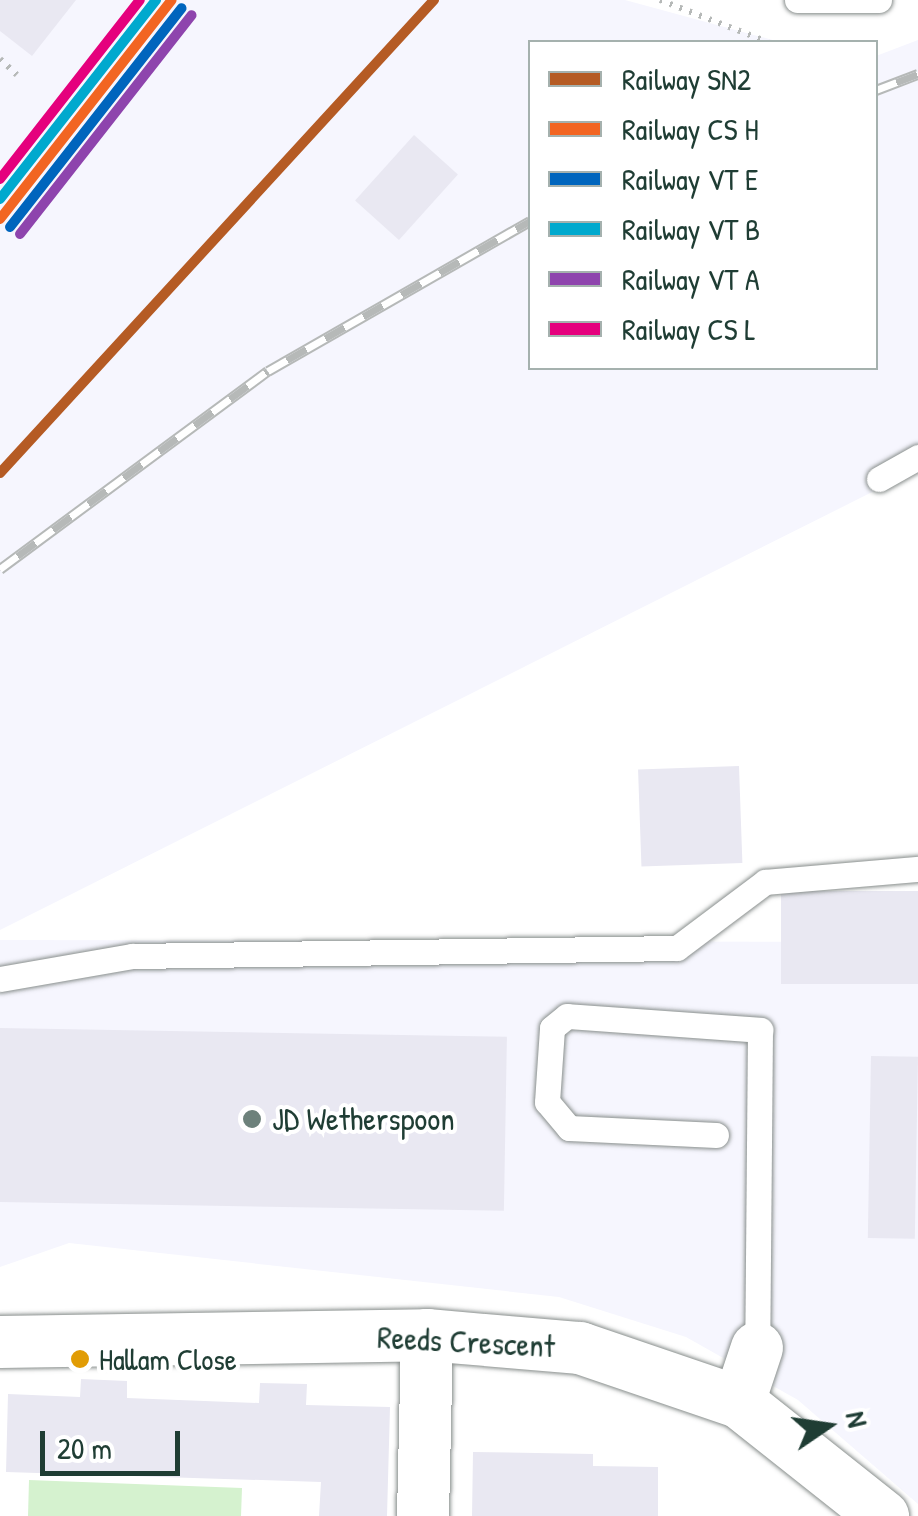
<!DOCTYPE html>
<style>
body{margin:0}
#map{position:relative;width:918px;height:1516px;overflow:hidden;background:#fff;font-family:"Patrick Hand",sans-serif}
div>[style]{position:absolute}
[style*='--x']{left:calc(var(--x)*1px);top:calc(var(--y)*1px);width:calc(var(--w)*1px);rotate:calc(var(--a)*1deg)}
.built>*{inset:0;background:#f6f6fe}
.green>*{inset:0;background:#d5f2cf}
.building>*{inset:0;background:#e9e8f2;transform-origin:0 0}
.path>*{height:6px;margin-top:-3px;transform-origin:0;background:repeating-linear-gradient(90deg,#b6b9b8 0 2.5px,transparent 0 10.5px)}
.roads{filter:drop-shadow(0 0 2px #898f8d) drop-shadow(0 0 2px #898f8d)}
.lane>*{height:25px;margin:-12.5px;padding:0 12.5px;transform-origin:12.5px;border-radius:12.5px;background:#fff}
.street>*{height:52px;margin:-26px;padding:0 26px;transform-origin:26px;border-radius:26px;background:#fff}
.rail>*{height:11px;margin-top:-5.5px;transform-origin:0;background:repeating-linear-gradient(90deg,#fff 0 22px,#b6b9b8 0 44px);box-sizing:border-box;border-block:2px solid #b6b9b8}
.rail-1>*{height:10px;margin:-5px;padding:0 5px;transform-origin:5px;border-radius:5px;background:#b55b24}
.rail-2>*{height:10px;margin:-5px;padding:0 5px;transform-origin:5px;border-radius:5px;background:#f26522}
.rail-3>*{height:10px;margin:-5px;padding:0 5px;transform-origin:5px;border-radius:5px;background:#0065bd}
.rail-4>*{height:10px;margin:-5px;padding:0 5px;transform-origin:5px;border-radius:5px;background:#00a9ce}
.rail-5>*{height:10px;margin:-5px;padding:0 5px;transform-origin:5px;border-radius:5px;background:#8e44ad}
.rail-6>*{height:10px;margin:-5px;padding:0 5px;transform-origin:5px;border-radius:5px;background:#e5007d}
.dots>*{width:28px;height:28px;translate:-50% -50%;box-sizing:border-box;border:5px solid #fff;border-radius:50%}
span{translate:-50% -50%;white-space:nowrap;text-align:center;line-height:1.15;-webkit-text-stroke:8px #fff;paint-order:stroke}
.bus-label{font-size:30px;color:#1f3d34}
.left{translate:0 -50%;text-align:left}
.poi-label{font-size:32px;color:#1f3d34}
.street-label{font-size:32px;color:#1f3d34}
.legend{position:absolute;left:528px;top:40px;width:350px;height:330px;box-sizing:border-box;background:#fff;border:2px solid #a5b1ae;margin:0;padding:12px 18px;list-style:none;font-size:30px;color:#1f3d34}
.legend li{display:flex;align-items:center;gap:20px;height:50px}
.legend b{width:50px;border:2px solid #a5b1ae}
.north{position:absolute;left:778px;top:1376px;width:100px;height:100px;-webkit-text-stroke:8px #fff;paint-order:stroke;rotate:77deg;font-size:28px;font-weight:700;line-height:40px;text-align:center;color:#1f3d34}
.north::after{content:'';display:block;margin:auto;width:35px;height:45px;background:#1f3d34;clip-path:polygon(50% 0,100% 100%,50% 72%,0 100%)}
.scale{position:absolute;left:40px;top:1431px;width:140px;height:45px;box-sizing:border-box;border:5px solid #1f3d34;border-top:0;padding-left:12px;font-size:30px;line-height:35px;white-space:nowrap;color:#1f3d34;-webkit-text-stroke:8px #fff;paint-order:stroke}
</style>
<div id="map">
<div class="built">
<div style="clip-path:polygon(0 0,625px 0,780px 42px,530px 42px,530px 368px,876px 368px,876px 56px,918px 40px,918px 469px,0 930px)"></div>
<div style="clip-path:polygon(0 940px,918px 942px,918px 1504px,798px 1400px,686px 1337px,559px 1297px,69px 1243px,0 1267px)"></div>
</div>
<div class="green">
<div style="clip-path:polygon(29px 1480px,242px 1488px,241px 1516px,28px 1516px)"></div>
</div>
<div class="building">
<div style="clip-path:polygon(0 0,76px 0,32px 56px,0 31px)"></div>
<div style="left:414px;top:135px;width:59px;height:88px;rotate:42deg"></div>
<div style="left:739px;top:766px;width:97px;height:101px;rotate:88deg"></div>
<div style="left:918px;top:891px;width:93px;height:137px;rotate:90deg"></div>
<div style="left:0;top:1028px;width:507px;height:174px;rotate:1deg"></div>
<div style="left:871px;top:1056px;width:47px;height:182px;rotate:1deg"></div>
<div style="clip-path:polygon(81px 1379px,127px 1381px,127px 1398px,259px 1403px,260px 1383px,307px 1384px,306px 1405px,390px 1407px,387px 1516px,319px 1516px,321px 1482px,6px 1472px,8px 1394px,80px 1397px)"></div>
<div style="clip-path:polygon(473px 1452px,593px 1454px,593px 1466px,658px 1467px,658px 1516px,472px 1516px)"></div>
</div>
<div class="path">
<div style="--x:660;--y:0;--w:116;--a:21.3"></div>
<div style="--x:0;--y:59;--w:23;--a:43"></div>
</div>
<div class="roads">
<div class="lane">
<div style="--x:797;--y:0;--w:82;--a:0"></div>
<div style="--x:879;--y:479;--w:45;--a:-29.4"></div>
<div style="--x:0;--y:979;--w:134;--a:-9.9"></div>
<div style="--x:132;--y:956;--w:545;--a:-0.84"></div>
<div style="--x:677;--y:948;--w:110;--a:-36.9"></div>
<div style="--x:765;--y:882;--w:154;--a:-4.9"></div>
<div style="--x:716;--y:1135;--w:147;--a:-177.3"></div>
<div style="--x:569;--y:1128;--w:34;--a:-130"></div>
<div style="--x:547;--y:1102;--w:74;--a:-86.1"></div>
<div style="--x:552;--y:1028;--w:19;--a:-39"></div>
<div style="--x:567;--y:1016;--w:194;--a:4.1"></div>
<div style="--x:760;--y:1030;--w:318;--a:90.5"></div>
</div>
<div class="street">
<div style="--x:0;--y:1342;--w:427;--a:-0.9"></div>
<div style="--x:427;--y:1335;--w:154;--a:4.9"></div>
<div style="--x:580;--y:1348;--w:168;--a:18.8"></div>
<div style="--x:739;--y:1402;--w:184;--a:38.4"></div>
<div style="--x:739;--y:1402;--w:57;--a:-71.6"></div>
<div style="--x:423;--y:1516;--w:181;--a:-88.7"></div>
</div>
</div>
<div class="rail">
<div style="--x:876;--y:90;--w:45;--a:-20.9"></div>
<div style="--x:0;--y:569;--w:333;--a:-36.5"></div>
<div style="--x:268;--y:371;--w:302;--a:-29.8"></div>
</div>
<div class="rail-1">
<div style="--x:0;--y:473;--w:642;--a:-47.46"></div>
</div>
<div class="rail-2">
<div style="--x:0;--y:219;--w:278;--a:-51.9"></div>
</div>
<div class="rail-3">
<div style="--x:10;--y:227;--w:278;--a:-51.9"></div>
</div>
<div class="rail-4">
<div style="--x:0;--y:199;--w:253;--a:-51.9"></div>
</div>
<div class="rail-5">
<div style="--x:20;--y:234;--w:278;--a:-51.9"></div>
</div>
<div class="rail-6">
<div style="--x:0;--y:179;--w:227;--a:-52"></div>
</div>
<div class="dots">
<div style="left:252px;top:1119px;background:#6d817b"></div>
<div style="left:80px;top:1359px;background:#e19c05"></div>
</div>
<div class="bus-label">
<span class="left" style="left:99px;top:1359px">Hallam Close</span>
</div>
<div class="poi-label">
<span class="left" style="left:272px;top:1119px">JD Wetherspoon</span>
</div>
<div class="street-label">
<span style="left:466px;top:1342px;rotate:3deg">Reeds Crescent</span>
</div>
<ul class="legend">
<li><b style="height:12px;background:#b55b24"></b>Railway SN2</li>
<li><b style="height:12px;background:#f26522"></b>Railway CS H</li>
<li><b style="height:12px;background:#0065bd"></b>Railway VT E</li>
<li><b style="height:12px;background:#00a9ce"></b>Railway VT B</li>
<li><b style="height:12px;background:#8e44ad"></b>Railway VT A</li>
<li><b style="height:12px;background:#e5007d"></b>Railway CS L</li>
</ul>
<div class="north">N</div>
<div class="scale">20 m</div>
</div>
